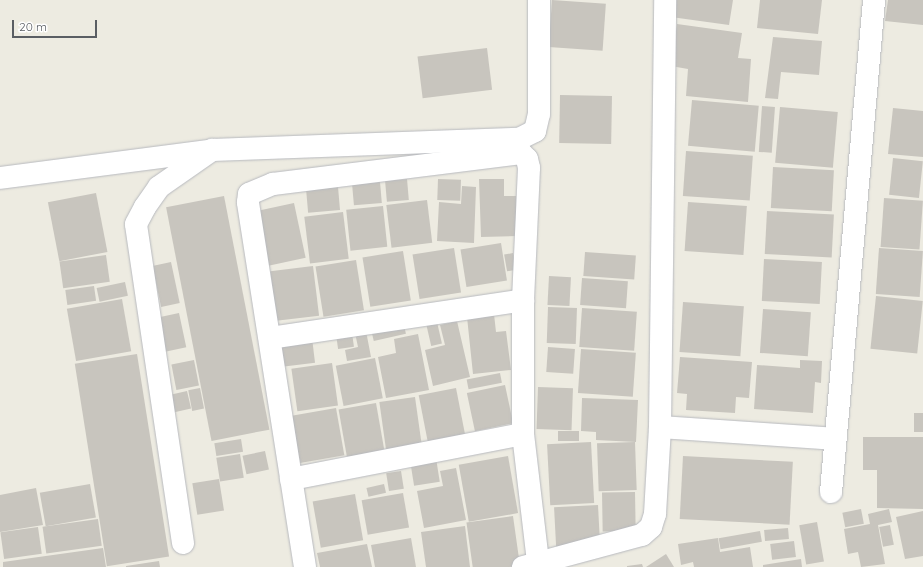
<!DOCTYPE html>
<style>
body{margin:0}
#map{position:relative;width:923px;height:567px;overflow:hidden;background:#edebe1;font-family:Quicksand,sans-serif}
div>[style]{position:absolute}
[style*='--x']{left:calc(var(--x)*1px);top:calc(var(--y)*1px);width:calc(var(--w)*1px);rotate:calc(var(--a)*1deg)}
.building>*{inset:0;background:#c8c5be;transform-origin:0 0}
.roads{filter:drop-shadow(0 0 1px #b7b9be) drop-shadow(0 0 1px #b7b9be)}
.minor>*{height:22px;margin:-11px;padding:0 11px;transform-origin:11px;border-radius:11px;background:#fff}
span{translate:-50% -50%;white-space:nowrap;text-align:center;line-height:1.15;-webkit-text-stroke:3px #fff;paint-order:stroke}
.scale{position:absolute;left:12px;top:20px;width:85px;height:18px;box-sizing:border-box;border:2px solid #5a5e63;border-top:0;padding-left:5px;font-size:12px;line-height:14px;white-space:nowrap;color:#5a5e63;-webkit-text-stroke:3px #fff;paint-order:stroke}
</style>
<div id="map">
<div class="building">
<div style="left:552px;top:0;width:54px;height:47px;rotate:4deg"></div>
<div style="clip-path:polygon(674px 0,733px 0,729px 25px,671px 17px)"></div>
<div style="clip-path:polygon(760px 0,822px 0,818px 34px,757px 28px)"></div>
<div style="clip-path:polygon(888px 0,923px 0,923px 25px,885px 21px)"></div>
<div style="clip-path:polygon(677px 24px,742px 33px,738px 58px,751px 59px,748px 102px,686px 96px,688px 69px,671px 66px)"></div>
<div style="clip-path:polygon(773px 37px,822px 41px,819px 75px,781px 72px,778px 99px,765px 98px)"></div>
<div style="left:487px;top:48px;width:42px;height:70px;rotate:83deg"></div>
<div style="left:560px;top:95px;width:52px;height:48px;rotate:1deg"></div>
<div style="left:692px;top:100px;width:67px;height:46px;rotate:5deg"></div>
<div style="left:762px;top:106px;width:13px;height:46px;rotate:4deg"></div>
<div style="left:780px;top:107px;width:58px;height:56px;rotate:5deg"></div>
<div style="clip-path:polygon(893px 108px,923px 111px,923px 157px,888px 154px)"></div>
<div style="left:686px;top:151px;width:67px;height:45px;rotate:4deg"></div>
<div style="left:893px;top:158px;width:30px;height:37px;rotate:6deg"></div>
<div style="left:773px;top:167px;width:61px;height:41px;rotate:3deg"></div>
<div style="left:407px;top:179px;width:21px;height:22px;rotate:85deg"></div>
<div style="left:438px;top:179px;width:23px;height:21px;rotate:2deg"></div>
<div style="clip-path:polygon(479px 179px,504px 179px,504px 196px,516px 196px,517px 236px,481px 237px)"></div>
<div style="left:380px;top:182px;width:21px;height:28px;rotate:85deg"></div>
<div style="clip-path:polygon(462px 186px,476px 187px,474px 243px,437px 241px,439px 202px,461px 204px)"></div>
<div style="left:338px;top:187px;width:23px;height:32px;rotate:85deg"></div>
<div style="left:96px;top:193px;width:60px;height:49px;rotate:79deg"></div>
<div style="left:224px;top:196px;width:238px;height:59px;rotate:79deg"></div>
<div style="left:884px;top:198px;width:39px;height:49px;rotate:4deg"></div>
<div style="left:427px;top:200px;width:43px;height:41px;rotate:83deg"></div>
<div style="left:688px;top:202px;width:59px;height:49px;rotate:4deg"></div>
<div style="left:294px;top:203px;width:56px;height:38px;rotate:78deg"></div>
<div style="left:383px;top:206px;width:41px;height:37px;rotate:84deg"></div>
<div style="left:767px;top:211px;width:67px;height:43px;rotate:3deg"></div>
<div style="left:343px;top:212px;width:47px;height:39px;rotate:83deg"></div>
<div style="left:501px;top:243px;width:38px;height:41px;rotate:81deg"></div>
<div style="left:454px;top:248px;width:45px;height:42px;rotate:81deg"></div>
<div style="left:879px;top:248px;width:44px;height:46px;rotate:4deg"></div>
<div style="left:403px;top:251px;width:50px;height:41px;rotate:81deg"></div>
<div style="left:585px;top:252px;width:51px;height:24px;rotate:4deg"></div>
<div style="left:513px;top:253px;width:17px;height:9px;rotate:80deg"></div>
<div style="left:106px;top:255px;width:27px;height:47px;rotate:82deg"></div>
<div style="left:764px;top:259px;width:58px;height:42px;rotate:3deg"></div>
<div style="left:356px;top:260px;width:51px;height:41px;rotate:81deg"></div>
<div style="left:171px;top:262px;width:42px;height:19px;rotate:78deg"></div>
<div style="left:313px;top:266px;width:50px;height:43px;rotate:83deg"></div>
<div style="left:549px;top:276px;width:22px;height:29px;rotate:3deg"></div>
<div style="left:582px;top:278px;width:46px;height:27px;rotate:4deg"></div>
<div style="left:125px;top:282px;width:14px;height:29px;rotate:78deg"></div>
<div style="left:94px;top:286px;width:15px;height:29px;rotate:82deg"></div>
<div style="left:876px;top:296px;width:47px;height:53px;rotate:6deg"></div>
<div style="left:122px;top:299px;width:53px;height:56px;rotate:80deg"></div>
<div style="left:683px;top:302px;width:61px;height:50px;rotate:4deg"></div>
<div style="left:548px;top:307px;width:29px;height:36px;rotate:2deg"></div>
<div style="left:582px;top:308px;width:55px;height:39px;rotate:4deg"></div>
<div style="left:763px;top:309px;width:48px;height:44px;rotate:4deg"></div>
<div style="left:179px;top:313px;width:35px;height:24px;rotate:78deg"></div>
<div style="clip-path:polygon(494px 314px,496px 332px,506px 331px,511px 370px,473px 374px,467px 317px)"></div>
<div style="left:403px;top:321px;width:13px;height:33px;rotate:77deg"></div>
<div style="clip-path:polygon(457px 321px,470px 377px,433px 386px,425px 350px,445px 345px,440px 325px)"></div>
<div style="left:437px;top:322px;width:22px;height:11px;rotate:77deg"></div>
<div style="clip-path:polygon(366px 331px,371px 357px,347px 361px,345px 350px,358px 347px,355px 333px)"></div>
<div style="left:352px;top:333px;width:14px;height:16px;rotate:82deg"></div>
<div style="clip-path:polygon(418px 334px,429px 390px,386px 398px,378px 357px,396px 353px,394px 339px)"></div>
<div style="left:312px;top:338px;width:25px;height:31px;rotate:83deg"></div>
<div style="left:548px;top:347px;width:27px;height:25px;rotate:4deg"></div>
<div style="left:581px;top:349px;width:55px;height:44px;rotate:4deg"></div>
<div style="left:137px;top:354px;width:205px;height:63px;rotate:81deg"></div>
<div style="clip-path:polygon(680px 357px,752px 362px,749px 398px,736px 397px,735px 413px,686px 410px,687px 394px,677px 393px)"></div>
<div style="left:375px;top:358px;width:41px;height:40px;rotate:79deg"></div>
<div style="left:194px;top:360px;width:26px;height:23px;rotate:79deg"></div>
<div style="clip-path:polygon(800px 360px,822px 361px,821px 383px,815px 382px,813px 413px,754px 409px,757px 365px,800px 368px)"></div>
<div style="left:332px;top:363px;width:43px;height:41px;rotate:82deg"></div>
<div style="left:500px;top:373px;width:10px;height:34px;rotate:79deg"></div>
<div style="left:505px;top:385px;width:39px;height:39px;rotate:78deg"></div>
<div style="left:538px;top:387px;width:35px;height:42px;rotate:2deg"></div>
<div style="left:200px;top:388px;width:21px;height:12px;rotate:79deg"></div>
<div style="left:456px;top:388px;width:48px;height:38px;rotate:79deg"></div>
<div style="left:187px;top:391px;width:18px;height:17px;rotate:77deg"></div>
<div style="left:415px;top:397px;width:48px;height:36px;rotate:82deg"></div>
<div style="clip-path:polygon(582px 398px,638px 400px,636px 442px,596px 440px,596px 432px,581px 431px)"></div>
<div style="left:376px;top:403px;width:48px;height:38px;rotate:80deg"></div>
<div style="left:336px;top:408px;width:48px;height:45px;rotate:80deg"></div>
<div style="left:914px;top:413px;width:9px;height:19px"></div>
<div style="left:579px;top:431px;width:10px;height:21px;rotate:90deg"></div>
<div style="clip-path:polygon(863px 437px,923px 437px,923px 509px,877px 508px,877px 470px,863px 470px)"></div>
<div style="left:241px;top:439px;width:13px;height:27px;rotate:81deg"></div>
<div style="left:591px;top:442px;width:61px;height:44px;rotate:87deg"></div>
<div style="left:635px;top:442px;width:48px;height:38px;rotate:88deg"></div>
<div style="left:265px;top:451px;width:19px;height:23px;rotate:78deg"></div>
<div style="left:240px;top:454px;width:24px;height:24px;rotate:81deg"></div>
<div style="left:508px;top:456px;width:58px;height:50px;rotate:80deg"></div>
<div style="left:683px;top:456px;width:110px;height:63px;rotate:3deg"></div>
<div style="left:436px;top:458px;width:24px;height:26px;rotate:81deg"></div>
<div style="clip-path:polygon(456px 468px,466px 520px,424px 528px,417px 491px,443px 486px,440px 471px)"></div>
<div style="left:401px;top:471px;width:18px;height:15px;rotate:81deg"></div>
<div style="left:219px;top:479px;width:32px;height:27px;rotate:81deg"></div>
<div style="left:90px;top:484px;width:34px;height:51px;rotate:80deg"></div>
<div style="left:384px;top:484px;width:9px;height:18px;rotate:77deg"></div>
<div style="clip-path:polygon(36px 488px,43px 525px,0 532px,0 495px)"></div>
<div style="left:635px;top:492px;width:39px;height:33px;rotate:89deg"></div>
<div style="left:403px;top:493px;width:35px;height:42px;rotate:80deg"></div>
<div style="left:355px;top:494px;width:47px;height:43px;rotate:80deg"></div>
<div style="left:598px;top:505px;width:40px;height:44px;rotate:87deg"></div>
<div style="left:861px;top:509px;width:15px;height:19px;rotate:79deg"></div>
<div style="clip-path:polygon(889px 509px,892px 522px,878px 525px,885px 564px,861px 567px,858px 552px,848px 554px,844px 529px,870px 524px,868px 514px)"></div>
<div style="clip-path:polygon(923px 511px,923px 556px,905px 559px,896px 517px)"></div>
<div style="left:513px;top:516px;width:50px;height:47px;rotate:82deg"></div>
<div style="left:98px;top:519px;width:27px;height:56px;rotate:82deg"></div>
<div style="left:817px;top:522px;width:40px;height:18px;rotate:80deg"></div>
<div style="left:890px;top:525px;width:20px;height:11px;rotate:79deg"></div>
<div style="clip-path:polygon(465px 526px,470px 567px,426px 567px,421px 532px)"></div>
<div style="left:38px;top:527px;width:27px;height:38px;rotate:82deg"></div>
<div style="left:788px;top:528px;width:11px;height:24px;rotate:85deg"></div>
<div style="left:760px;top:531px;width:11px;height:42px;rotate:80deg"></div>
<div style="clip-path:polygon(411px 538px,416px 567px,375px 567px,371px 545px)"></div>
<div style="clip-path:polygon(718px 538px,720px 552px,750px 547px,753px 567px,694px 567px,693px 562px,681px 565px,678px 544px)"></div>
<div style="left:794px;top:541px;width:16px;height:24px;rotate:83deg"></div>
<div style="clip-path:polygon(367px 544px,372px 567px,320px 567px,317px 553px)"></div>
<div style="clip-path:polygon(103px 548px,106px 567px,3px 567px,3px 562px)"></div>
<div style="clip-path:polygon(666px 554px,674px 567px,646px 567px)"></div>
<div style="clip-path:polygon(801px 559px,802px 567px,763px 567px,763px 565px)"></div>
<div style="clip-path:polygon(159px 561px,160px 567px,126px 567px,126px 566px)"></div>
<div style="clip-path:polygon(642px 564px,643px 567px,627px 567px,627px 566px)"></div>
</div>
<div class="roads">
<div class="minor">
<div style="--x:0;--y:178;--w:211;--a:-7.4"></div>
<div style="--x:270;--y:338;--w:256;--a:-8.5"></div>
<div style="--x:660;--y:427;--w:174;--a:3.9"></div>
<div style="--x:291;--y:479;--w:236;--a:-11"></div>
<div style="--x:831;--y:492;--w:494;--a:-85"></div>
<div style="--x:183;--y:543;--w:322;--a:-98.4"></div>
<div style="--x:136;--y:224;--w:19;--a:-62"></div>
<div style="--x:145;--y:207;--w:24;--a:-55"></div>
<div style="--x:159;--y:187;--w:65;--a:-34.9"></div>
<div style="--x:212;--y:150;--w:307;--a:-2.1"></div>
<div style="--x:519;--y:139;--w:18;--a:-27"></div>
<div style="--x:535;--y:131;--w:17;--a:-77"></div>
<div style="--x:539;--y:114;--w:114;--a:-90"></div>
<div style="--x:305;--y:567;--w:369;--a:-98.9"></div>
<div style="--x:248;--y:202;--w:8;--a:-83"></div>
<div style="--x:249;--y:194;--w:26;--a:-23"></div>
<div style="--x:273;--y:184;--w:250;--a:-7.1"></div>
<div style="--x:521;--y:153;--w:8;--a:45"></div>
<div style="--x:527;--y:159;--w:9;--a:77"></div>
<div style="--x:529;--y:168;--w:132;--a:92.6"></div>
<div style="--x:523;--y:300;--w:134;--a:90"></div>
<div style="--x:523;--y:434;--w:129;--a:83.3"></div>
<div style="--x:523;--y:567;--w:123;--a:-15.1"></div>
<div style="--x:642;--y:535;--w:12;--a:-42"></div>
<div style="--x:651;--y:527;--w:14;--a:-73"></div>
<div style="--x:655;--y:514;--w:87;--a:-86.7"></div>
<div style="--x:660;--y:427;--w:427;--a:-89.3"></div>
</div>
</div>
<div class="scale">20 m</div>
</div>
